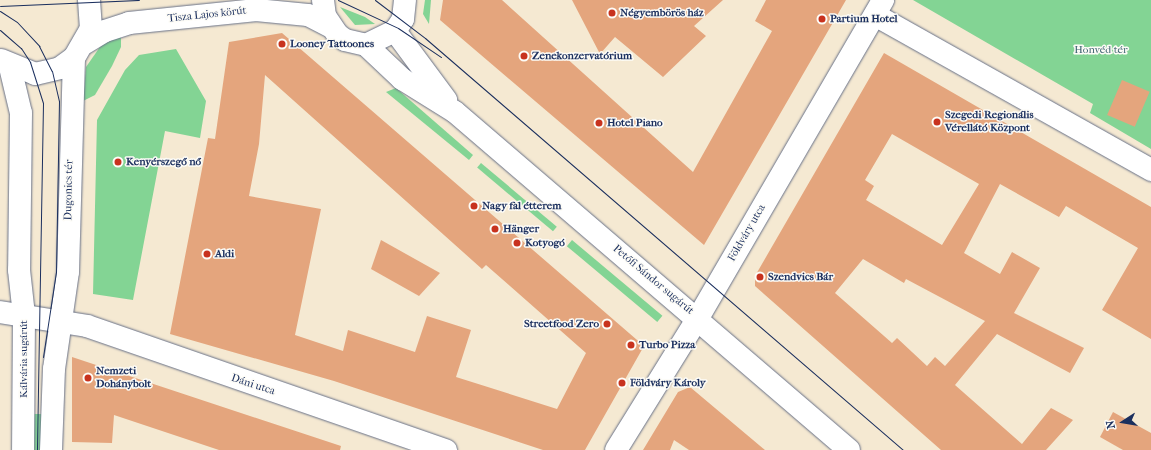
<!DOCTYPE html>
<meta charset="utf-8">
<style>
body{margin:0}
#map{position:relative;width:1151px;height:450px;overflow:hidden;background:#f5e9d2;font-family:"IM FELL French Canon",serif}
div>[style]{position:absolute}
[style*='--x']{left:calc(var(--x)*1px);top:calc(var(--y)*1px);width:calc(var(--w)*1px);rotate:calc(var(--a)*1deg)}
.green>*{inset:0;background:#83d494;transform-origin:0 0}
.building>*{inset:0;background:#e4a57d;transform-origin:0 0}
.roads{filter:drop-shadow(0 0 1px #677087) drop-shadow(0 0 1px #677087)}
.minor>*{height:22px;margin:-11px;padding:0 11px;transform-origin:11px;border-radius:11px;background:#fff}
.tram>*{height:1px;margin:-0.5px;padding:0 0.5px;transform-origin:0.5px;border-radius:0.5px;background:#1b2f5e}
.dots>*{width:11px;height:11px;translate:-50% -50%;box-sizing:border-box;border:2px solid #fdfcf7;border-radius:50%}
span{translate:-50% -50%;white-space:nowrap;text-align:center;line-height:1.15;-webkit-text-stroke:3px #fdfcf7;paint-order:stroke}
.poi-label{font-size:11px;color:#1b2f5e;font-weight:700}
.left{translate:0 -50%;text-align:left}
.right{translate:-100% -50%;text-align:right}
.street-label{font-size:11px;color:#1b2f5e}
.park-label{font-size:11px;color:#3a616e}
.north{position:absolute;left:1103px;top:402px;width:40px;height:40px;-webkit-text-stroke:3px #fdfcf7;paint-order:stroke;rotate:258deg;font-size:11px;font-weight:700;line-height:16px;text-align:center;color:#1b2f5e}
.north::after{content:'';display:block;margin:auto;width:14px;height:18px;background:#1b2f5e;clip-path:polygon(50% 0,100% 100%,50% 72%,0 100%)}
</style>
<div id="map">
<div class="green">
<div style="clip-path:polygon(425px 0,431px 0,429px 24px,423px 14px)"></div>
<div style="clip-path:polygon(913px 0,1151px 0,1151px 149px,1090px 113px,1093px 104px)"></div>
<div style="clip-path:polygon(340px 7px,365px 17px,375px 24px,355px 25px)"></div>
<div style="clip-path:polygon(121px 34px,121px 47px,112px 66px,95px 95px,83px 101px,86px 67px,102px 44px)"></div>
<div style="clip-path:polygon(176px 49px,206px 101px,200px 138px,165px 131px,133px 300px,93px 294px,97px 120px,125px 70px,139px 55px)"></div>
<div style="clip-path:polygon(396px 88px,473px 155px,469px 160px,386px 92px)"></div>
<div style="left:481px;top:163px;width:99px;height:6px;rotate:40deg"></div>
<div style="left:572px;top:240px;width:118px;height:8px;rotate:40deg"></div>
<div style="left:32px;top:414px;width:12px;height:36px"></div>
</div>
<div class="building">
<div style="clip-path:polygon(443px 0,502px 0,693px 172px,772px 31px,755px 21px,766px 0,846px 0,704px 245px,440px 20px)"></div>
<div style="clip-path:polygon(572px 0,723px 0,694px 26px,706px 36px,663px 77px,615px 37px,600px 54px)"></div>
<div style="clip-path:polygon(evenodd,282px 33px,644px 346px,585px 450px,543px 450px,334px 381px,170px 334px,208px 138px,215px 139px,229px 42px,282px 33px,265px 75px,482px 269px,486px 265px,586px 353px,557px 409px,456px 377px,471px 330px,427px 316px,415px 352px,348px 330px,343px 351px,295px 335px,321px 209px,249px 196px,259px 144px,265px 75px)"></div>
<div style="clip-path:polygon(evenodd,884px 53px,1151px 207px,1151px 339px,1102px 310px,1138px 248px,1066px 206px,1059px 217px,1000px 184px,964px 253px,1000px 274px,1012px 252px,1040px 268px,1014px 313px,1084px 348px,1070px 373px,997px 334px,955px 385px,1022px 444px,1051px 408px,1073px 420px,1046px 450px,941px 450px,755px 286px,755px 276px,884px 53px,892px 134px,979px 184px,942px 245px,866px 200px,874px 186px,865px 180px,892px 134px,884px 53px,863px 259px,904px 283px,906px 279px,985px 321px,945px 366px,935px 357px,927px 366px,897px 338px,892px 343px,835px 293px,863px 259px)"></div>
<div style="left:1122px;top:80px;width:30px;height:38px;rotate:23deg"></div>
<div style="clip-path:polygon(381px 240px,440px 273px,419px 296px,371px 269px)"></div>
<div style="clip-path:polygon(72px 357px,341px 446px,340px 450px,219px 450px,114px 415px,112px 443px,72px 442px)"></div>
<div style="clip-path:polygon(690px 387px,765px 450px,689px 450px,674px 440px,670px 450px,643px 450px,678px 392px)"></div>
<div style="clip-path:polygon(1113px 412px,1151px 433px,1151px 450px,1123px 450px,1100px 437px)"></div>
</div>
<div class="roads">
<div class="minor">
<div style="--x:323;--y:0;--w:16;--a:83"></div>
<div style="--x:325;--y:16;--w:22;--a:56"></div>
<div style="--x:337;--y:34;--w:10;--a:37"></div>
<div style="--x:345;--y:40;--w:22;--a:13"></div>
<div style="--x:366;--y:45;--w:32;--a:-26"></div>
<div style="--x:395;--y:31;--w:14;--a:-56"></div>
<div style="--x:403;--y:19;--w:19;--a:-84"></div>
<div style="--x:875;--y:15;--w:317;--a:29.3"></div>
<div style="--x:395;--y:31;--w:86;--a:53.5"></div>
<div style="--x:85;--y:43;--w:23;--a:-31"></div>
<div style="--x:105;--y:31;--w:25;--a:-18"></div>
<div style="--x:129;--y:23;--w:128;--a:-5.8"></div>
<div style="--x:256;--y:10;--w:52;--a:5.5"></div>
<div style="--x:308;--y:15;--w:25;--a:27"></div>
<div style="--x:366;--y:45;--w:50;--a:43.4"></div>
<div style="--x:402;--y:79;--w:62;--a:31.9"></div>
<div style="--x:455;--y:112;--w:519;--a:40.63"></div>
<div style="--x:1;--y:60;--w:37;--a:22"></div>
<div style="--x:35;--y:74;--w:26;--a:-13"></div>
<div style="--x:60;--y:68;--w:17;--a:-36"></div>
<div style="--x:74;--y:58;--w:34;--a:-60"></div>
<div style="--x:91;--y:29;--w:29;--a:-94"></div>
<div style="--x:10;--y:67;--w:47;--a:76.6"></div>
<div style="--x:21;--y:113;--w:157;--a:90.7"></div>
<div style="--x:19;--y:270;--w:45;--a:83.7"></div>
<div style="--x:24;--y:315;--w:135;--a:90.4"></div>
<div style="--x:0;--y:312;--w:88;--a:9.1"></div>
<div style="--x:87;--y:326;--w:380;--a:19.1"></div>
<div style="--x:51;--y:450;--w:81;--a:-87.9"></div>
<div style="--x:54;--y:369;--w:98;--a:-81.8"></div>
<div style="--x:68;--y:272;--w:214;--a:-88.4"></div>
<div style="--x:616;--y:450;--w:155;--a:-58.2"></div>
<div style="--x:698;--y:318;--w:368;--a:-59.8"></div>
</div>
</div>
<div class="tram">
<div style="--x:338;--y:0;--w:66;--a:25"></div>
<div style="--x:398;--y:28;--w:52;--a:34"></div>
<div style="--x:375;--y:0;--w:63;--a:37.2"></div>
<div style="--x:425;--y:38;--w:631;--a:40.76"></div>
<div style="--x:0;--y:6;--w:139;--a:-2.5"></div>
<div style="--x:0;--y:11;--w:20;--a:33"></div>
<div style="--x:17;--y:22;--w:33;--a:47"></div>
<div style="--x:39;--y:46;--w:28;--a:63"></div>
<div style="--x:52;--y:71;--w:31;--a:77"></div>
<div style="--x:59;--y:101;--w:171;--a:91"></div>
<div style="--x:56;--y:272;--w:86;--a:98.7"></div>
<div style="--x:0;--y:30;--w:28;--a:41"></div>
<div style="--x:21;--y:48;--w:17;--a:57"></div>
<div style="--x:30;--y:62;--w:43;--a:72.4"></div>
<div style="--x:43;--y:103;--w:347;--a:91"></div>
</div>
<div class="dots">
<div style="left:612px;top:13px;background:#c8321e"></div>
<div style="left:822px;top:19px;background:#c8321e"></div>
<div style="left:282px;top:44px;background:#c8321e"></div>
<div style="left:524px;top:56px;background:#c8321e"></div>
<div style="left:937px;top:122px;background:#c8321e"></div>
<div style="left:599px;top:123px;background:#c8321e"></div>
<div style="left:118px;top:162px;background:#c8321e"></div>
<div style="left:474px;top:206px;background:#c8321e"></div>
<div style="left:495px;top:229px;background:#c8321e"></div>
<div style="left:517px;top:243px;background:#c8321e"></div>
<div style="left:207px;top:254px;background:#c8321e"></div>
<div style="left:760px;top:277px;background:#c8321e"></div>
<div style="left:607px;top:324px;background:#c8321e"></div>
<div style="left:631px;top:345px;background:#c8321e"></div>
<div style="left:88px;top:378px;background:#c8321e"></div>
<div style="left:622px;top:383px;background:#c8321e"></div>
</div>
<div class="poi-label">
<span class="left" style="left:620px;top:13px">Négyembörös ház</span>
<span class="left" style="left:830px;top:19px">Partium Hotel</span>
<span class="left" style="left:290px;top:44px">Looney Tattoones</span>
<span class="left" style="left:532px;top:56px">Zenekonzervatórium</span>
<span class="left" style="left:945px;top:122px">Szegedi Regionális<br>Vérellátó Központ</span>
<span class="left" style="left:607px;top:123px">Hotel Piano</span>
<span class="left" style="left:126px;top:162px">Kenyérszegő nő</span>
<span class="left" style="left:482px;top:206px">Nagy fal étterem</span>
<span class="left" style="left:503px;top:229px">Hänger</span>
<span class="left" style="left:525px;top:243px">Kotyogó</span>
<span class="left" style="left:215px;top:254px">Aldi</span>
<span class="left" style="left:768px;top:277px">Szendvics Bár</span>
<span class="right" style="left:599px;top:324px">Streetfood Zero</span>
<span class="left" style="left:639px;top:345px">Turbo Pizza</span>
<span class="left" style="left:96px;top:378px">Nemzeti<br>Dohánybolt</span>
<span class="left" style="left:630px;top:383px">Földváry Károly</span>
</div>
<div class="street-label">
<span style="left:207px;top:15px;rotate:-6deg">Tisza Lajos körút</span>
<span style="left:69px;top:190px;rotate:-89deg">Dugonics tér</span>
<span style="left:747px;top:233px;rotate:-60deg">Földváry utca</span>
<span style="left:653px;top:280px;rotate:40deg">Petőfi Sándor sugárút</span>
<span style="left:24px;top:359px;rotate:-90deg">Kálvária sugárút</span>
<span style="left:253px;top:385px;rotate:18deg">Dáni utca</span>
</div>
<div class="park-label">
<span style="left:1101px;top:50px">Honvéd tér</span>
</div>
<div class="north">N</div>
</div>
